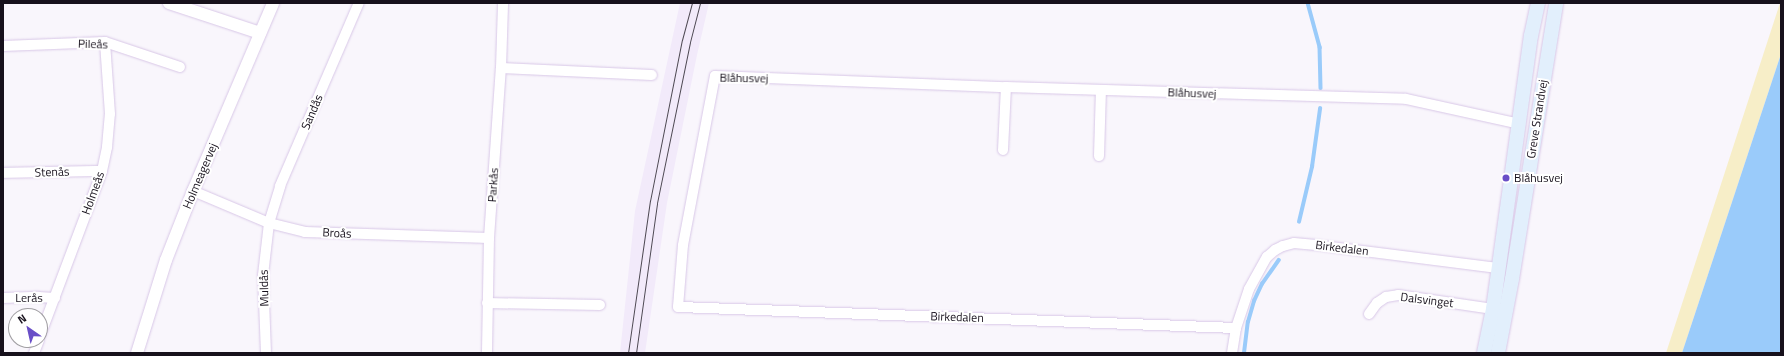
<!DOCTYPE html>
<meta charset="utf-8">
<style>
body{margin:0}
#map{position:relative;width:1784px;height:356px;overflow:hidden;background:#f9f6fc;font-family:"Titillium Web",sans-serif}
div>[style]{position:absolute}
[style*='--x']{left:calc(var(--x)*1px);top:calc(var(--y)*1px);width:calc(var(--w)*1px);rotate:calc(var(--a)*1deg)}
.built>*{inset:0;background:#f2eafa}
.sand>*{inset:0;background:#f7eec8}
.water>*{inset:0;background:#9acbfa}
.stream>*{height:3.5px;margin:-1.75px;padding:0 1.75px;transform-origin:1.75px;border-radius:1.75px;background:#9acbfa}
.roads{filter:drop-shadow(0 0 1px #d8c7e7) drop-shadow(0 0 1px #d8c7e7)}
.minor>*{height:10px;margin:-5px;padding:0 5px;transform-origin:5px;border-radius:5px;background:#fff}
.tertiary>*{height:12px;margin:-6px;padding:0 6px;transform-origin:6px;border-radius:6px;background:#fff}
.secondary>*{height:14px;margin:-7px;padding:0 7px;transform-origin:7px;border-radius:7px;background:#e2effc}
.tram>*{height:1px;margin:-0.5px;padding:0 0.5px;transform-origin:0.5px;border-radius:0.5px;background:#4d4852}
.dots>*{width:11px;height:11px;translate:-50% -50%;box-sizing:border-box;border:2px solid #fff;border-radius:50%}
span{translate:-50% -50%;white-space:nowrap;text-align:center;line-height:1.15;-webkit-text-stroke:4px #fff;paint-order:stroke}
.street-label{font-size:12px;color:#17111c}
.poi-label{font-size:12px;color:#17111c}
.left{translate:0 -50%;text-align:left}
.frame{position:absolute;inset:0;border:4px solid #17111c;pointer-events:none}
.north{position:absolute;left:8px;top:308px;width:40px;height:40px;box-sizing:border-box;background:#fff;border:1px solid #a2a0a4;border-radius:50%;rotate:326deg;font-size:11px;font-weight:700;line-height:16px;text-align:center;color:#17111c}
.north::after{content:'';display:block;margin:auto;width:14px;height:18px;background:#694ec7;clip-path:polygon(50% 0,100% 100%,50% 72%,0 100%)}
</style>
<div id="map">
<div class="built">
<div style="clip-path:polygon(680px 3px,709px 3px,697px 55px,667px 203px,645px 353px,620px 353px,635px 211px)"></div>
</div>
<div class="sand">
<div style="clip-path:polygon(1780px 3px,1781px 54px,1682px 353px,1666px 353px)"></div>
</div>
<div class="water">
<div style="clip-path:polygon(1781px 54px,1781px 353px,1682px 353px)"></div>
</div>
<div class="stream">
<div style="--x:1308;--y:3;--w:46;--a:74.7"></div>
<div style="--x:1320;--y:47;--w:41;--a:88.6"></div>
<div style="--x:1299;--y:222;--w:57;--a:-76.7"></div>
<div style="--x:1312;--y:167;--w:59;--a:-82.1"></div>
<div style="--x:1244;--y:353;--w:31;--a:-83"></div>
<div style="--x:1248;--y:322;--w:22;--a:-74"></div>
<div style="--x:1254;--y:301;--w:19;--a:-65"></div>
<div style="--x:1262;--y:284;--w:29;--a:-55"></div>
</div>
<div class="roads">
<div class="minor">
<div style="--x:3;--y:46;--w:102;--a:-2.2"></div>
<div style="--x:105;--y:42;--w:79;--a:18.4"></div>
<div style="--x:501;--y:68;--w:151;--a:2.7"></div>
<div style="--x:1003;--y:150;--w:63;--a:-87.3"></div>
<div style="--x:1099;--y:156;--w:66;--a:-88.3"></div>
<div style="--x:3;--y:173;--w:99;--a:-1.2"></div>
<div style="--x:193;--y:191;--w:82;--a:22.8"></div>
<div style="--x:269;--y:223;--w:37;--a:14"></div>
<div style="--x:305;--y:232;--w:184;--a:1.9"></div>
<div style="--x:3;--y:298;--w:35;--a:-2"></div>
<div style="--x:38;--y:297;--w:17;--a:3"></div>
<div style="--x:487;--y:303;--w:113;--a:1"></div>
<div style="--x:1369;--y:314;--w:14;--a:-54"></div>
<div style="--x:1377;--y:303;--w:11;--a:-34"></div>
<div style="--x:1386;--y:297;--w:12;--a:-9"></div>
<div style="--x:1398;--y:295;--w:96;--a:8.4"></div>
<div style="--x:1236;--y:328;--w:558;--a:-177.84"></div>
<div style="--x:678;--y:307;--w:62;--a:-85.4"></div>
<div style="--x:683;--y:245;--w:172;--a:-79.3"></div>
<div style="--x:715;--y:76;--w:291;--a:2.2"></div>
<div style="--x:1006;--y:87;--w:400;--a:1.7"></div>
<div style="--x:1406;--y:99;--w:117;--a:12.4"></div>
<div style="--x:40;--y:336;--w:176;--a:-69.4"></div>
<div style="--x:102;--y:171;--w:25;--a:-78"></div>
<div style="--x:107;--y:147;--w:33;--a:-85"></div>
<div style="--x:110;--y:114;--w:72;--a:-94"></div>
<div style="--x:487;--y:352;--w:114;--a:-89"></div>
<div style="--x:489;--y:238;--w:170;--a:-86"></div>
<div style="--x:501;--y:68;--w:65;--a:-88.2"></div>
<div style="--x:34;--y:353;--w:14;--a:-69"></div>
<div style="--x:266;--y:353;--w:78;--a:-92.2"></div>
<div style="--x:263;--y:275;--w:52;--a:-83.4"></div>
<div style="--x:269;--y:223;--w:39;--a:-73"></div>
<div style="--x:280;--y:186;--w:199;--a:-66.7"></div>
<div style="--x:1232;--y:353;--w:25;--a:-81"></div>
<div style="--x:1236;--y:328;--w:41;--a:-71.6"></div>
<div style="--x:1249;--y:289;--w:37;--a:-61"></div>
<div style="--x:1267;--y:257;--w:11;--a:-41"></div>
<div style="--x:1275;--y:250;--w:9;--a:-27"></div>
<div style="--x:1283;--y:246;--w:11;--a:-15"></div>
<div style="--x:1294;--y:243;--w:22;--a:5"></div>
<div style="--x:1316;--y:245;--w:184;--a:7.2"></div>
</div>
<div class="tertiary">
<div style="--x:169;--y:3;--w:96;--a:18.2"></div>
<div style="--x:137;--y:353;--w:97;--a:-72.7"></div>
<div style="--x:166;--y:260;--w:74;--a:-68.6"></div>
<div style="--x:193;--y:191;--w:204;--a:-66.9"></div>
</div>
<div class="secondary">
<div style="--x:1484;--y:353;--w:45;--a:-78.4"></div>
<div style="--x:1493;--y:309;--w:276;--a:-82.1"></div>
<div style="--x:1531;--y:36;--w:34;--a:-78"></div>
<div style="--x:1498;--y:353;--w:75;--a:-79.3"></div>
<div style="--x:1512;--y:279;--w:279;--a:-80.9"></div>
</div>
</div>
<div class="tram">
<div style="--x:628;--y:353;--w:154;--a:-81.8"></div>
<div style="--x:650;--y:201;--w:164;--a:-78.8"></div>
<div style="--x:682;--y:40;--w:38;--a:-75"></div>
<div style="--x:636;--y:353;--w:151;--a:-82"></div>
<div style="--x:657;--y:203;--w:164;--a:-78.4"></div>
<div style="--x:690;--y:42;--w:40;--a:-75.6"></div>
</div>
<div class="dots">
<div style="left:1506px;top:178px;background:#694ec7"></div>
</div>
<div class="street-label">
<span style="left:93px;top:44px;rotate:2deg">Pileås</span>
<span style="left:744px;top:78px;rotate:1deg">Blåhusvej</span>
<span style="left:1192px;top:93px;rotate:2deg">Blåhusvej</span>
<span style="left:312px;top:112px;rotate:-67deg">Sandås</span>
<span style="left:1537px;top:119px;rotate:-81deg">Greve Strandvej</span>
<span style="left:52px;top:172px;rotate:-2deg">Stenås</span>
<span style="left:200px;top:176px;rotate:-67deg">Holmeagervej</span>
<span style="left:493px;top:185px;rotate:-86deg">Parkås</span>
<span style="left:93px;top:193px;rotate:-70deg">Holmeås</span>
<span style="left:337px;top:233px;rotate:3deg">Broås</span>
<span style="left:1342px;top:248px;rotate:7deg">Birkedalen</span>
<span style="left:264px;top:288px;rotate:-91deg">Muldås</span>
<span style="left:29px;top:298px">Lerås</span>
<span style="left:1427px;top:300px;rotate:7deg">Dalsvinget</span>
<span style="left:957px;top:317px;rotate:2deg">Birkedalen</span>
</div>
<div class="poi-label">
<span class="left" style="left:1514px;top:178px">Blåhusvej</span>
</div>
<div class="frame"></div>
<div class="north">N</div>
</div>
